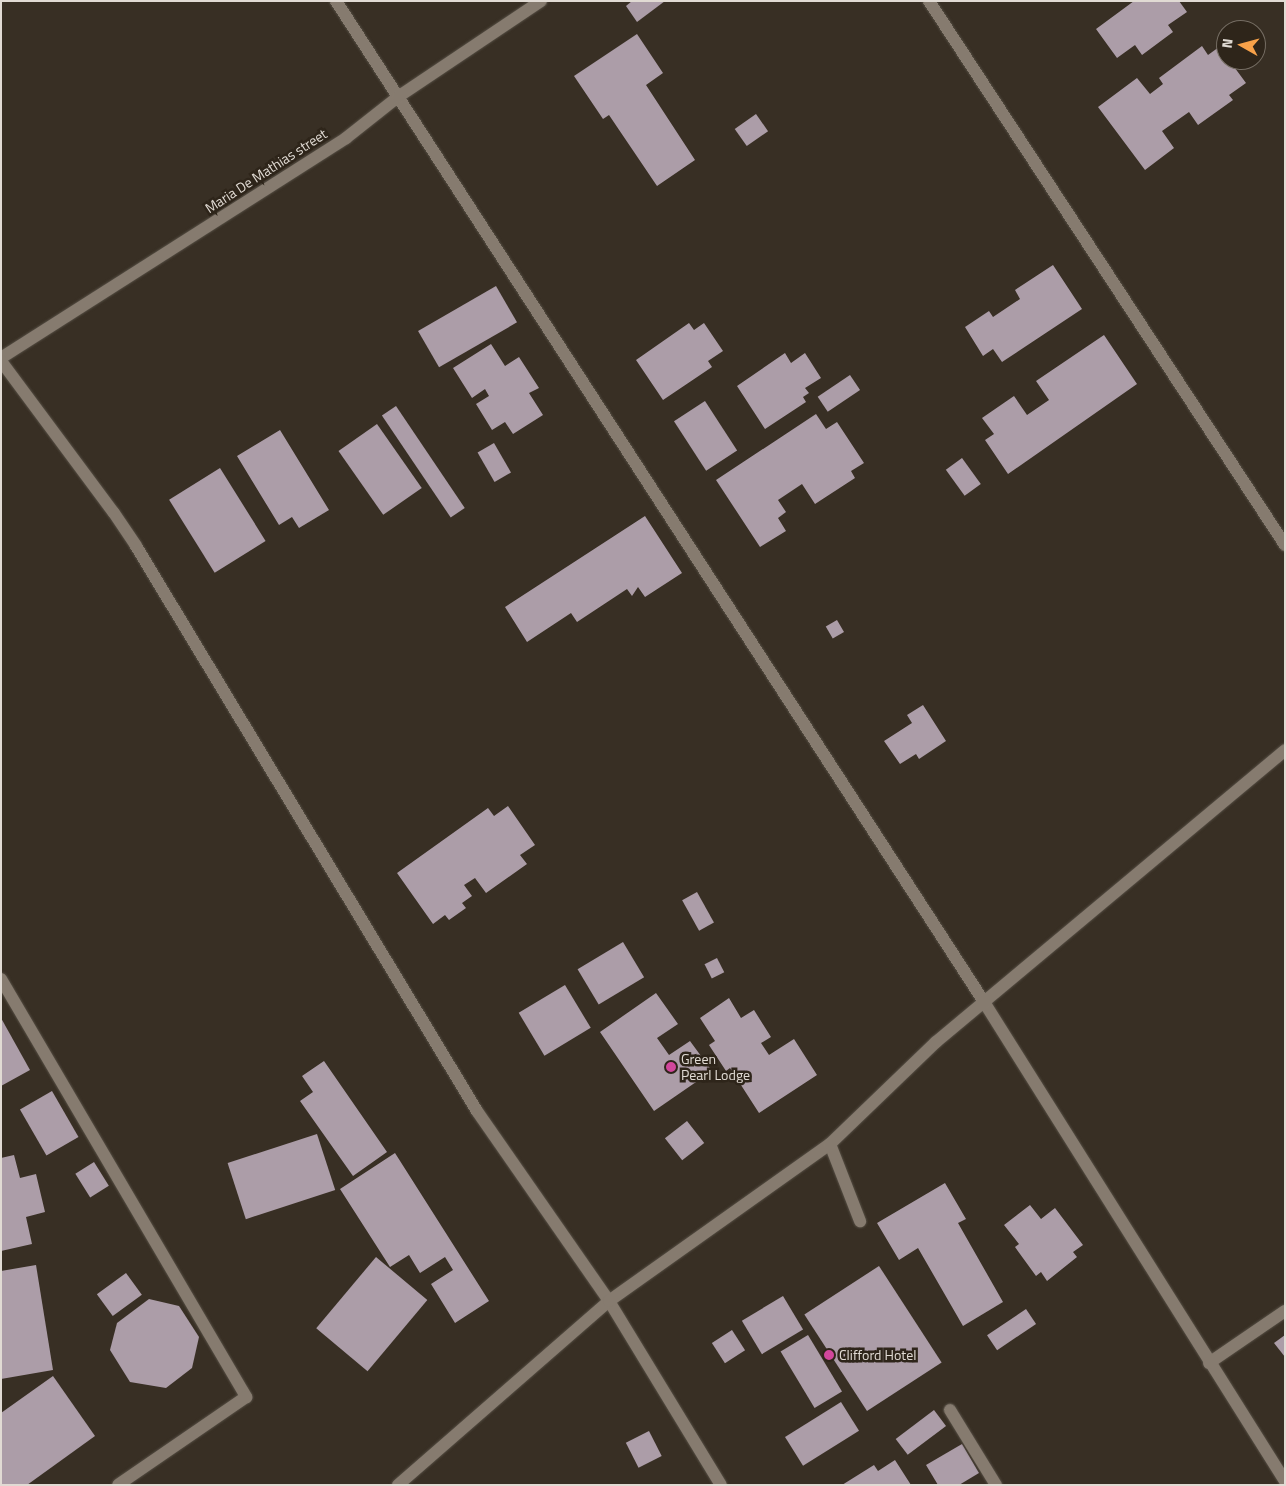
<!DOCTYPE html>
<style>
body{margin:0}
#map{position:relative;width:1286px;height:1486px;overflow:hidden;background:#382f24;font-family:"Titillium Web",sans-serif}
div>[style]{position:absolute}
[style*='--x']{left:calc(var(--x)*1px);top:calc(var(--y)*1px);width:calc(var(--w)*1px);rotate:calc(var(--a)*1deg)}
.building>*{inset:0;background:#ac9da8;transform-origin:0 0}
.roads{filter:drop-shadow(0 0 1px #554e44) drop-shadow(0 0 1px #554e44)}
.street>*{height:12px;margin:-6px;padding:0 6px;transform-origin:6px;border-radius:6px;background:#867b6f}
.dots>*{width:14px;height:14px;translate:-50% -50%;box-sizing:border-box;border:2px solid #2e251a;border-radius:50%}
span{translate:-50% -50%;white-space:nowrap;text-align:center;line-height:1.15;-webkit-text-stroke:5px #2e251a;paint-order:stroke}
.street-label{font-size:14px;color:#e1dbd4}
.poi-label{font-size:14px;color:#e1dbd4}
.left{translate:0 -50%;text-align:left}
.frame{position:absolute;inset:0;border:2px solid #e1dbd4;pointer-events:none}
.north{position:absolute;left:1216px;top:20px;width:50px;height:50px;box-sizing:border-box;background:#2e251a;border:1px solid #766e64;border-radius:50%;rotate:277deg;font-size:14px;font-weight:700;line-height:20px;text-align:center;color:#e1dbd4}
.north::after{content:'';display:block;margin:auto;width:18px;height:22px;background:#f7a149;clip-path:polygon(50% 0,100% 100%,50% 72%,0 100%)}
</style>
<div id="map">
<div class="building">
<div style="clip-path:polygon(632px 1px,665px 1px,637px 22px,626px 6px)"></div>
<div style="clip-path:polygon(1134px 1px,1179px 1px,1187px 12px,1168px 25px,1173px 32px,1142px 55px,1135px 45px,1117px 58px,1096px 29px)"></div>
<div style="clip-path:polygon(637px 34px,663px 73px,646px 85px,695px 160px,657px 186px,609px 115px,603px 119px,574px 76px)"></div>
<div style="clip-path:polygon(1202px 46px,1208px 55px,1219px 47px,1226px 56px,1226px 60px,1229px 60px,1246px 83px,1229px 95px,1233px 100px,1198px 125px,1189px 112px,1162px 131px,1174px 148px,1145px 170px,1098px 107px,1137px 78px,1150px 94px,1163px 84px,1159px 78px)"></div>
<div style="left:756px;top:114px;width:21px;height:26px;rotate:55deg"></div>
<div style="clip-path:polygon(1053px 265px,1082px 309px,1002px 362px,993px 349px,983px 356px,965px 327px,989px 311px,993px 317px,1020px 299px,1015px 290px)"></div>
<div style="left:496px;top:286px;width:42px;height:90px;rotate:60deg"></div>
<div style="clip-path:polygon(689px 323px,694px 330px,704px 323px,723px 351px,708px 361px,712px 367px,663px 400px,636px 360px)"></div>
<div style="clip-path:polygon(1104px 335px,1137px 384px,1008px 474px,985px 440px,994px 434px,982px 418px,1014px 396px,1027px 415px,1049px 400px,1036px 381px)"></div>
<div style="clip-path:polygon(491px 344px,505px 366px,519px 357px,539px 388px,529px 393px,543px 415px,513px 434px,505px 422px,492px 430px,476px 404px,489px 396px,485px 389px,472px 398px,453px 368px)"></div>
<div style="clip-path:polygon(785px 353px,791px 363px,805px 353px,821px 378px,805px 388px,809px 393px,803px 397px,806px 402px,765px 429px,737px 386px)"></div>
<div style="left:850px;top:375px;width:18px;height:39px;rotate:56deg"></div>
<div style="left:705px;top:401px;width:59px;height:37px;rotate:57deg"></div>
<div style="left:396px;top:406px;width:123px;height:17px;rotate:56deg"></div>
<div style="clip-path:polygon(816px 414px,826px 429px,837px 422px,864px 463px,851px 471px,855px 478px,815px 504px,802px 484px,778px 500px,786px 512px,778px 518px,786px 531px,760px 547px,716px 480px)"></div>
<div style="left:377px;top:424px;width:78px;height:47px;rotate:55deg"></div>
<div style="clip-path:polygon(280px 430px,329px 510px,299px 528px,292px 517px,279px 525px,237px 456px)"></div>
<div style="left:494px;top:443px;width:34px;height:19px;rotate:60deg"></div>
<div style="left:962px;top:458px;width:32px;height:20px;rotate:54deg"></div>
<div style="left:220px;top:468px;width:86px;height:60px;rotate:58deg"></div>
<div style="clip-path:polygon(645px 516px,682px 573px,645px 597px,638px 587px,632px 596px,627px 589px,577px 622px,571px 613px,527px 642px,505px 607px)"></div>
<div style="left:837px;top:620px;width:14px;height:13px;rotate:60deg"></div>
<div style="clip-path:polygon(923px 705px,946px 741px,919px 759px,916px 754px,900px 764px,884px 741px,912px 723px,907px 715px)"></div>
<div style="clip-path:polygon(508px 806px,535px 845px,520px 855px,527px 864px,486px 893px,475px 878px,464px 885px,472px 896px,462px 903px,466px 908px,449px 920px,445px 915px,433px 924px,397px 873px,488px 808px,494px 816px)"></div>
<div style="left:697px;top:892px;width:35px;height:17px;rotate:61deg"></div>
<div style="left:623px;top:942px;width:41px;height:53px;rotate:59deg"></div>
<div style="left:717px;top:958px;width:16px;height:14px;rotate:63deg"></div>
<div style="left:565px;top:985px;width:50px;height:54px;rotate:59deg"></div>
<div style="clip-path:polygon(656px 993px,678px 1024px,657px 1038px,669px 1055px,690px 1041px,712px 1071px,654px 1111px,600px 1032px)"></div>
<div style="clip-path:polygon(729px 998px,741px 1018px,754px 1010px,771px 1037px,761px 1043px,769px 1055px,794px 1039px,817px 1075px,759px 1113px,730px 1068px,726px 1071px,709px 1045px,715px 1041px,700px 1018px)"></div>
<div style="clip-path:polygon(1px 1018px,30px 1070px,1px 1086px)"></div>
<div style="clip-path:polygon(324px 1061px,387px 1152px,353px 1176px,300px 1101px,313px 1092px,302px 1076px)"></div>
<div style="left:52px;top:1091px;width:53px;height:37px;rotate:60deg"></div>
<div style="left:687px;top:1121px;width:28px;height:28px;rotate:52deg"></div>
<div style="left:317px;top:1134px;width:59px;height:94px;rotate:72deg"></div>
<div style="clip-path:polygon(395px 1153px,489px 1301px,455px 1323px,431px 1284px,453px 1270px,445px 1257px,420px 1273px,409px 1255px,390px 1267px,340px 1189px)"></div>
<div style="clip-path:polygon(14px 1155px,20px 1178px,36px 1174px,45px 1212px,26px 1217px,32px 1244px,1px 1251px,1px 1158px)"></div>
<div style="left:94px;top:1162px;width:28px;height:22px;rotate:58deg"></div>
<div style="clip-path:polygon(945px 1183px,966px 1219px,958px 1223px,1003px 1302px,963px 1326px,918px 1248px,899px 1260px,877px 1223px)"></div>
<div style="clip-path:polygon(1030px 1205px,1041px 1219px,1055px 1208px,1083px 1245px,1073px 1252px,1077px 1257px,1047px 1281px,1041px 1272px,1036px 1276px,1015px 1247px,1019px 1244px,1004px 1225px)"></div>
<div style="left:376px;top:1257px;width:67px;height:93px;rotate:40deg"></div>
<div style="clip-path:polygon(36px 1265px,53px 1370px,1px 1379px,1px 1271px)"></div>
<div style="left:879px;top:1266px;width:115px;height:89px;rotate:57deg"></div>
<div style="left:126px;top:1273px;width:27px;height:36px;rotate:54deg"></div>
<div style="left:783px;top:1296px;width:39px;height:48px;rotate:59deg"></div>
<div style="clip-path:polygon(149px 1299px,179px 1306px,199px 1337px,192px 1368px,166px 1388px,130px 1382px,110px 1350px,117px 1323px)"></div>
<div style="left:1026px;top:1309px;width:18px;height:47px;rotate:56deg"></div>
<div style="left:732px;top:1330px;width:24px;height:24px;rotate:57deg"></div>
<div style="left:808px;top:1335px;width:66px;height:32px;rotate:59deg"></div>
<div style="clip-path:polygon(1285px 1335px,1285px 1357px,1274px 1343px)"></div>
<div style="clip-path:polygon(53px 1376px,95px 1436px,27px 1485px,1px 1485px,1px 1413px)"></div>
<div style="left:841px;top:1402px;width:34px;height:66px;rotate:58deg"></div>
<div style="left:934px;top:1410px;width:20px;height:48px;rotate:53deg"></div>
<div style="left:649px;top:1431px;width:28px;height:26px;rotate:63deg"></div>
<div style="clip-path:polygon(962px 1444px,979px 1473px,959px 1485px,938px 1485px,926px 1465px)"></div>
<div style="clip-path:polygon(895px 1460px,911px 1485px,842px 1485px,874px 1465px,878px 1471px)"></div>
</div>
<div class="roads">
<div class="street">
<div style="--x:336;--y:1;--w:1192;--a:57.08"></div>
<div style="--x:984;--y:1002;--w:566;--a:57.86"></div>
<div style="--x:929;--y:1;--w:650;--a:56.8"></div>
<div style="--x:1;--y:358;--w:409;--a:-32.5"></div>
<div style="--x:346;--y:138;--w:66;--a:-38.3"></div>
<div style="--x:398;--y:97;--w:172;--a:-33.9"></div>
<div style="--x:1;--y:361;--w:189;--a:53.4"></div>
<div style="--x:114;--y:513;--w:40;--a:56"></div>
<div style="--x:136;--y:546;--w:660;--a:58.89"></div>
<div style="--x:477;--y:1111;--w:231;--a:55.2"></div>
<div style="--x:609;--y:1301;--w:215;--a:58.7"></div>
<div style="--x:1;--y:979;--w:485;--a:59.6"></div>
<div style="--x:246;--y:1397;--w:155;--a:145.5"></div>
<div style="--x:830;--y:1144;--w:83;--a:68.7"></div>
<div style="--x:1209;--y:1363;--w:92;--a:-34.4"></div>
<div style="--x:950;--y:1410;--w:88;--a:58.5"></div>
<div style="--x:398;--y:1485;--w:280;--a:-41.1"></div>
<div style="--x:609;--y:1301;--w:271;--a:-35.4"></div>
<div style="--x:830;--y:1144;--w:147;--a:-43.9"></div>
<div style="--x:936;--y:1042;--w:455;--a:-39.9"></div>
</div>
</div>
<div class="dots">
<div style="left:671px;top:1067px;background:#d1479c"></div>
<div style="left:829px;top:1355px;background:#d1479c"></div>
</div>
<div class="street-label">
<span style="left:266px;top:171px;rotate:-33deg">Maria De Mathias street</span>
</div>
<div class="poi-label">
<span class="left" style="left:681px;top:1067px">Green<br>Pearl Lodge</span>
<span class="left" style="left:839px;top:1355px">Clifford Hotel</span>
</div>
<div class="frame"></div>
<div class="north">N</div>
</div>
